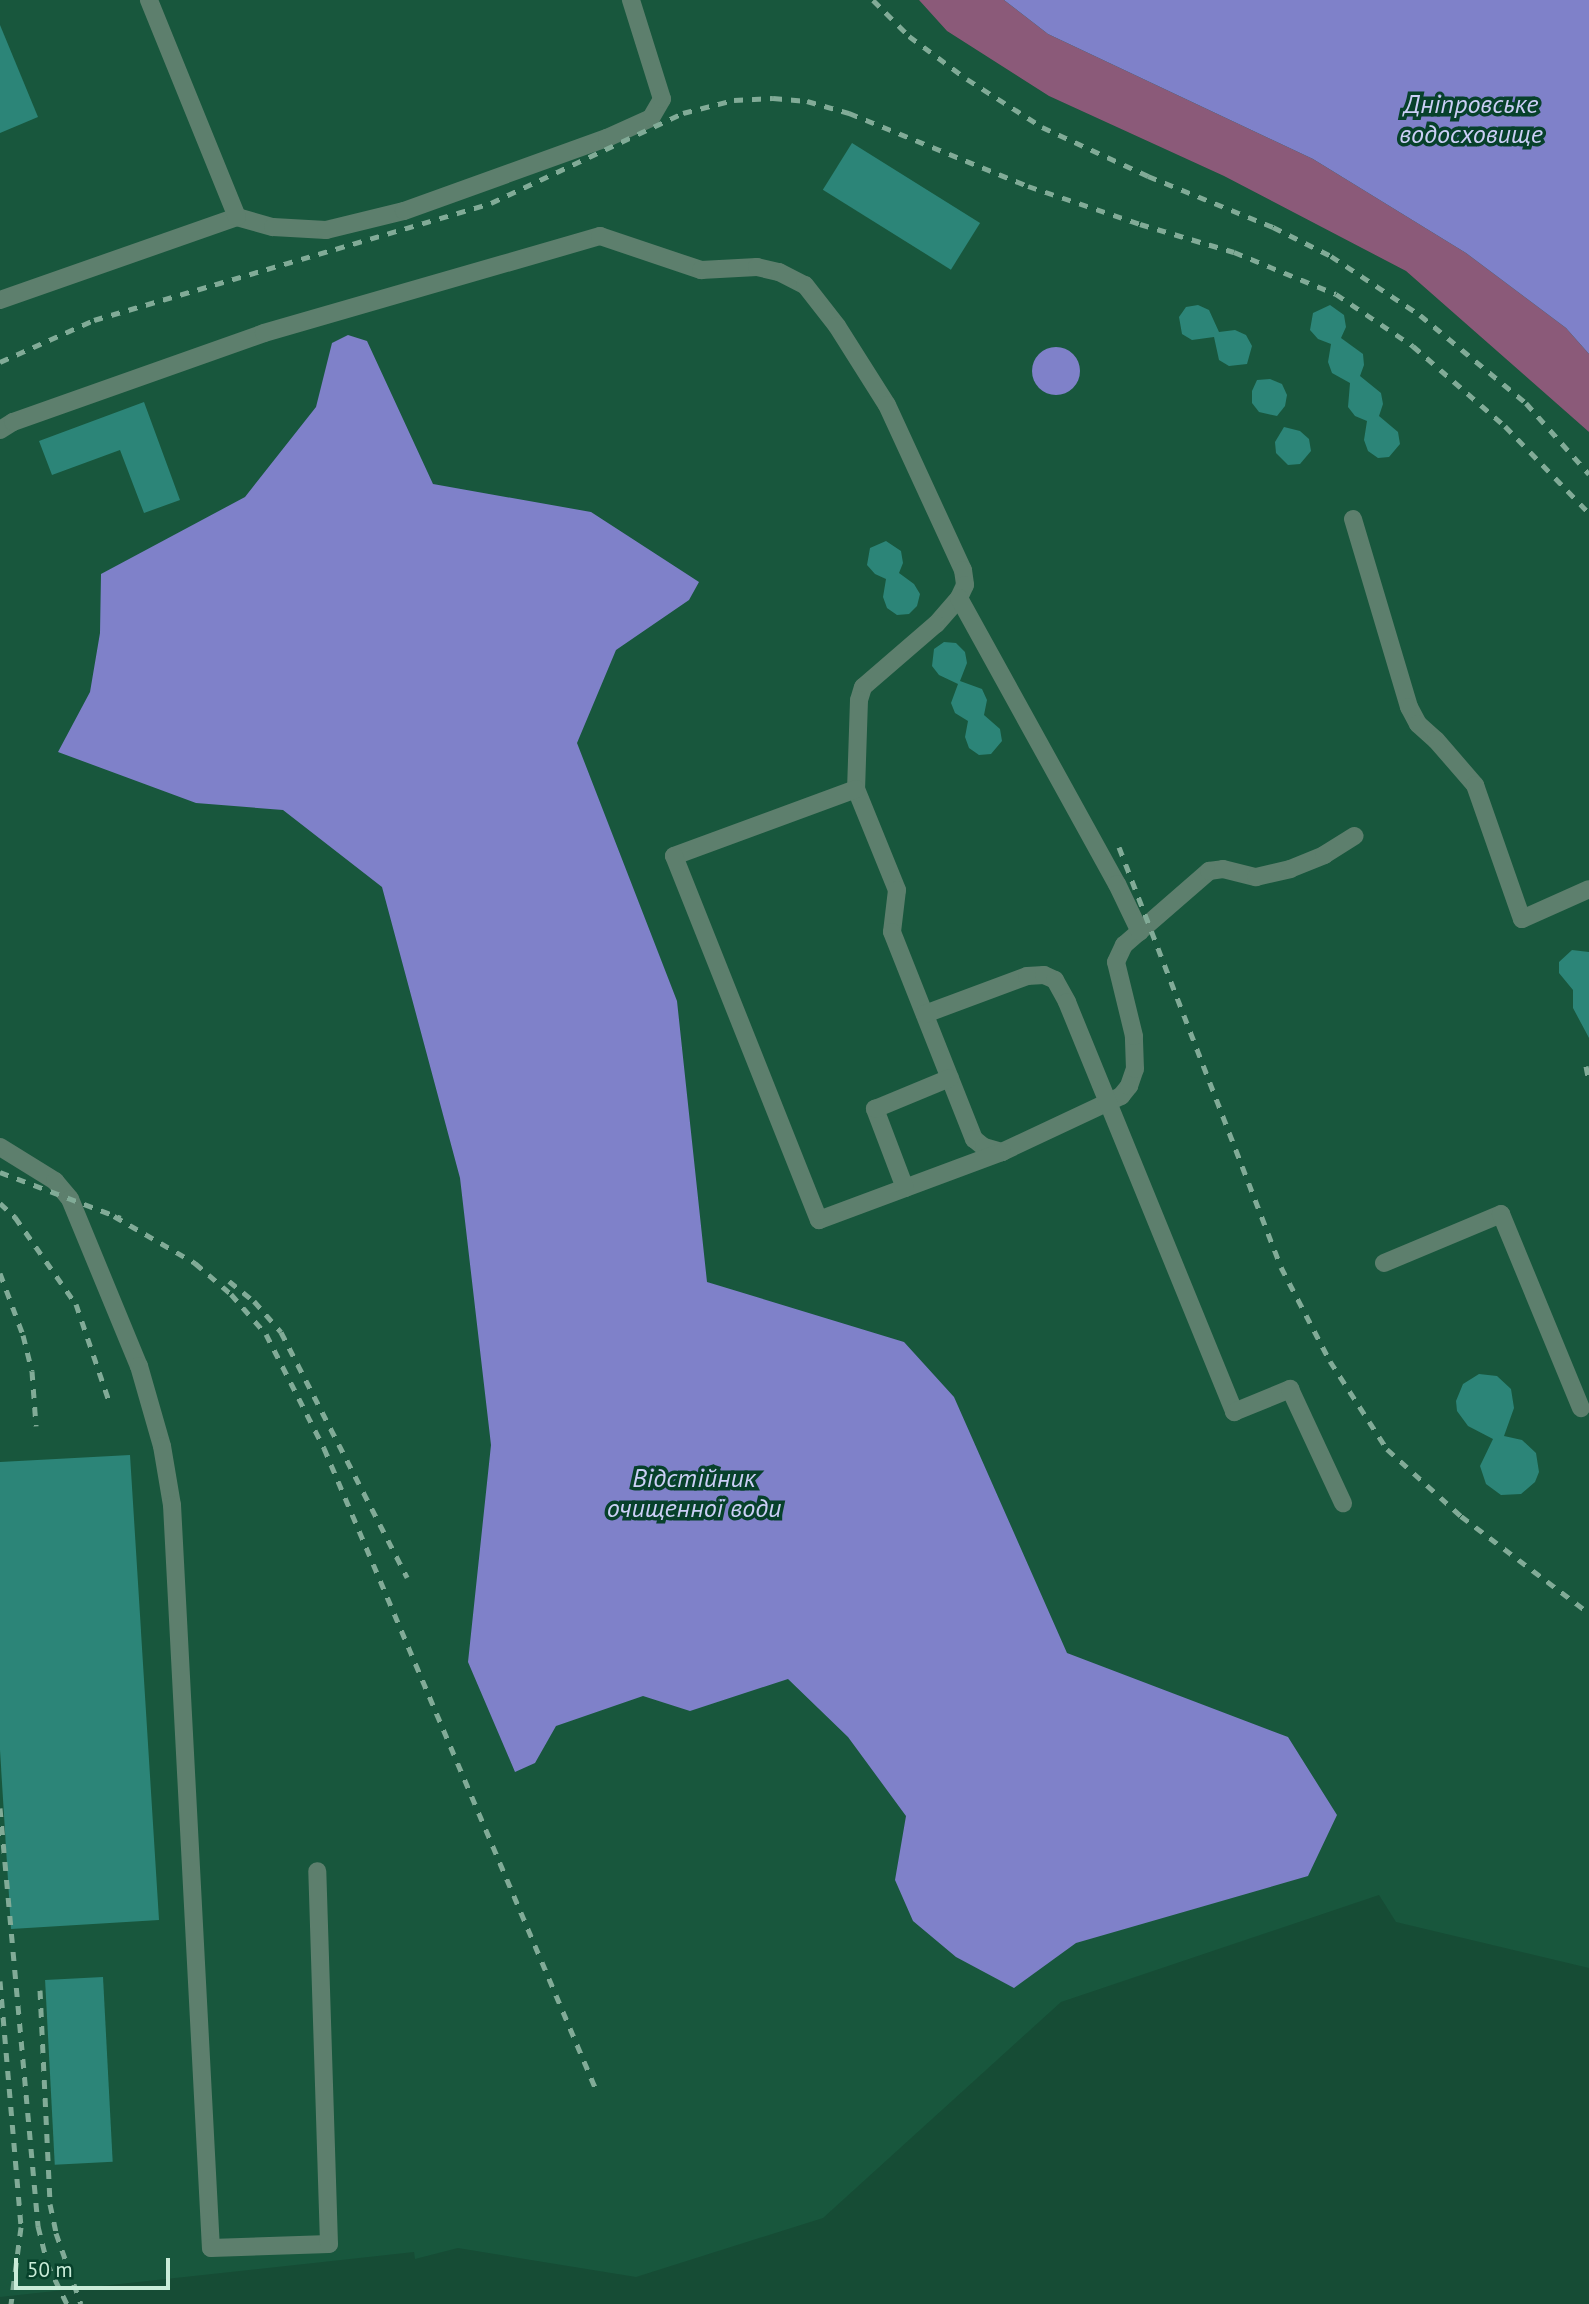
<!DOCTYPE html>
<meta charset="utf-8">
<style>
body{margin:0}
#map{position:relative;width:1589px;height:2304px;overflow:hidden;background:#164c35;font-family:"PT Sans",sans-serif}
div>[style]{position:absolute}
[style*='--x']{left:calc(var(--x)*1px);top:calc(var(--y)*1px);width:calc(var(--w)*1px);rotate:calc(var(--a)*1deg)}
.built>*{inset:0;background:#18573d}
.green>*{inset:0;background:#8b5a79}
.water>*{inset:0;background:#7f81c9}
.round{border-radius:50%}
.building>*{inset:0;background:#2c8578;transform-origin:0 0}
.minor>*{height:18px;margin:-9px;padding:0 9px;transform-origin:9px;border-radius:9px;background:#5d7f6d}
.rail>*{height:5px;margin-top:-2.5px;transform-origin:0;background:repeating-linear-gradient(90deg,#81ab97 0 9px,transparent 0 18px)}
span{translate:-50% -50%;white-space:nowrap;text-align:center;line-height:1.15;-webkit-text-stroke:7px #07412b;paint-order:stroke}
.water-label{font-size:26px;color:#cbcff6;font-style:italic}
.scale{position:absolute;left:14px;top:2258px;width:156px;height:32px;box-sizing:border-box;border:4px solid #caecd9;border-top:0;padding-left:9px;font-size:21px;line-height:24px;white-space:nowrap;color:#caecd9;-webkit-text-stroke:5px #07412b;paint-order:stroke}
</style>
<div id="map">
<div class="built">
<div style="clip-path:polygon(0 0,919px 0,947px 31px,1049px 96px,1224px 176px,1406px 271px,1589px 432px,1589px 1968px,1396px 1922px,1379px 1895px,1061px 2002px,823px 2218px,636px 2277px,458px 2248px,415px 2259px,414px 2252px,0 2297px)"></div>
</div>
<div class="green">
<div style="clip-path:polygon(919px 0,1004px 0,1048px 34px,1313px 159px,1466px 253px,1566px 328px,1589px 354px,1589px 432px,1406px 271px,1224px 176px,1049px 96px,947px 31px)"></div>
</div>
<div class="water">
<div style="clip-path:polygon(1004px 0,1589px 0,1589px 354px,1566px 328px,1466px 253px,1313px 159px,1048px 34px)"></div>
<div style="clip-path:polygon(348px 335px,367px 341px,433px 484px,591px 512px,699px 582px,689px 600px,616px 650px,577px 743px,677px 1001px,707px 1282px,904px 1342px,954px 1397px,1067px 1653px,1288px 1737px,1337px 1815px,1308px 1876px,1076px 1943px,1014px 1988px,956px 1957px,913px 1921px,895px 1880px,906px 1816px,848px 1737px,788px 1679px,690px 1711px,643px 1696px,556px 1726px,535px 1763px,515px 1772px,468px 1662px,491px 1445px,460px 1178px,382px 887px,283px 810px,196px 803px,58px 752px,90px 692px,100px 633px,101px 574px,245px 497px,316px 407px,332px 343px)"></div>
<div class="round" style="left:1032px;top:347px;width:48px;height:48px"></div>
</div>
<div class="building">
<div style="clip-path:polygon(0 25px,38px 117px,0 133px)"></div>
<div style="left:852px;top:143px;width:151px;height:55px;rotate:32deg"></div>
<div style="clip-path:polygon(1198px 305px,1209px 310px,1219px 332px,1235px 330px,1246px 335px,1252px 346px,1247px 364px,1229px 366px,1219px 360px,1214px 337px,1192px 340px,1182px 334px,1179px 317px,1186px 307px)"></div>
<div style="clip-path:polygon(1330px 305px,1344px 315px,1346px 327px,1341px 338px,1363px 354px,1364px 365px,1360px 376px,1381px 393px,1383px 404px,1379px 416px,1398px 432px,1400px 444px,1389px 457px,1378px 458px,1368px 451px,1364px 440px,1367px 421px,1355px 416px,1348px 407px,1350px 383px,1332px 373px,1328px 362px,1331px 344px,1318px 339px,1310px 330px,1313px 313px)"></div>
<div style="clip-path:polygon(1270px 379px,1282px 384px,1287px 395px,1285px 406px,1277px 416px,1259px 412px,1252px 403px,1252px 391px,1257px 380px)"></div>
<div style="clip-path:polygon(144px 402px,180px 500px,144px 513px,120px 450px,52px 475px,39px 441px)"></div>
<div style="clip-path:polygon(1284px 427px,1300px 431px,1309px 439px,1311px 451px,1300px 464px,1288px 465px,1276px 453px,1275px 442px)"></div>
<div style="clip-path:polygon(886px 541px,901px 551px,903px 563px,899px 573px,914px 584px,920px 594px,917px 606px,909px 614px,897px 615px,887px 608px,883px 597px,886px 579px,875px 574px,867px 565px,870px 548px)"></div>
<div style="clip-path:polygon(944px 642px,956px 643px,965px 652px,967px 663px,960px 681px,982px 689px,987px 700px,984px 715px,1000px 729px,1002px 741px,991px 754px,979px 755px,969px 748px,965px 737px,968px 721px,955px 713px,951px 703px,958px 684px,939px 675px,932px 666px,934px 649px)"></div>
<div style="clip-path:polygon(1572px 950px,1589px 952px,1589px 1038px,1573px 1008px,1573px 990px,1559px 973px,1559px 962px)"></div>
<div style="clip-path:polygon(1479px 1374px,1497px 1376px,1511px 1389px,1514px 1408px,1504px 1436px,1522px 1440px,1536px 1453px,1539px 1472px,1535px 1482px,1521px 1494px,1501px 1495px,1486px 1484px,1480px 1466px,1493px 1439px,1468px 1426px,1457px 1411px,1456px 1401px,1463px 1384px)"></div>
<div style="clip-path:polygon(130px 1455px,159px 1920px,11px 1929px,0 1750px,0 1462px)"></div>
<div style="left:103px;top:1977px;width:185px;height:58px;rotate:87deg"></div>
</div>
<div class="minor">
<div style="--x:237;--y:217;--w:37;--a:16"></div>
<div style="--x:273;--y:227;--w:53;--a:3.2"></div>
<div style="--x:326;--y:230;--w:80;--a:-13.7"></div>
<div style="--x:404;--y:211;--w:216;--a:-19.8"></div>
<div style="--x:607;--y:138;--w:48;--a:-24.4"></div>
<div style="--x:651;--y:118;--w:22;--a:-60"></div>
<div style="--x:662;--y:99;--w:104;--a:-107.4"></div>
<div style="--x:0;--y:300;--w:251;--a:-19.3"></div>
<div style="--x:237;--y:217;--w:234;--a:-112.1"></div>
<div style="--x:0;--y:430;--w:15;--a:-32"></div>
<div style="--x:13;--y:422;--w:266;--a:-19.5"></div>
<div style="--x:264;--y:333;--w:350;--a:-16.1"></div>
<div style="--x:600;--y:236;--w:107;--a:18.6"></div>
<div style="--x:701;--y:270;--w:56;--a:-3.1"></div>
<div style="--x:757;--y:267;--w:23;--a:13"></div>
<div style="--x:779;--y:272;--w:29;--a:27"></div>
<div style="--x:805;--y:285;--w:52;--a:52"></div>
<div style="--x:837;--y:326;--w:93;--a:57.7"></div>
<div style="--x:887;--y:405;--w:182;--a:65.3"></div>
<div style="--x:963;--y:570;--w:15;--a:82"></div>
<div style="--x:965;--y:585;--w:14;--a:115"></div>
<div style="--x:959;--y:598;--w:35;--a:131"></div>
<div style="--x:936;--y:624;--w:96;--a:139.2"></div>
<div style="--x:863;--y:687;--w:14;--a:107"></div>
<div style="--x:859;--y:700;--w:89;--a:91.9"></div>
<div style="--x:856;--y:789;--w:109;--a:67.9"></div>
<div style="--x:897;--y:890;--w:42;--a:96.8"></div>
<div style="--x:892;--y:932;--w:223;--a:68.4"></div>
<div style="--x:974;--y:1139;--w:13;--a:39"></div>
<div style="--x:984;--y:1147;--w:19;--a:16"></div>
<div style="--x:1002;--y:1152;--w:132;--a:-25.2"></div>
<div style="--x:1121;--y:1096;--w:13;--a:-51"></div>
<div style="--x:1129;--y:1086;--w:18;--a:-71"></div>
<div style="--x:1135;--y:1069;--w:33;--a:-92"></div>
<div style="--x:1134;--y:1036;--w:76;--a:-103.7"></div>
<div style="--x:1116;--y:962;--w:19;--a:-65"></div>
<div style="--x:1124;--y:945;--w:113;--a:-41"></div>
<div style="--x:1209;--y:871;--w:14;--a:-8"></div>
<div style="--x:1223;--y:869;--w:34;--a:14"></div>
<div style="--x:1256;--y:877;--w:35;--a:-13"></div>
<div style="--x:1290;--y:869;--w:37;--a:-22"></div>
<div style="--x:1324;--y:855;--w:36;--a:-32"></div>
<div style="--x:1353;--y:519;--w:196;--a:73.4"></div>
<div style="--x:1409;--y:707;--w:19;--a:62"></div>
<div style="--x:1418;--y:724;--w:24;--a:42"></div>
<div style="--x:1436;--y:740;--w:60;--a:49.1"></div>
<div style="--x:1475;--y:785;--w:142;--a:70.7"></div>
<div style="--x:1522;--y:919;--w:73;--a:-24.1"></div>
<div style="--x:959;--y:598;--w:327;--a:61.1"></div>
<div style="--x:1117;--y:884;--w:53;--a:64.4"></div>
<div style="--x:856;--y:789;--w:194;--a:159.8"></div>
<div style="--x:674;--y:856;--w:392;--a:68.3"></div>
<div style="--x:819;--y:1220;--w:195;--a:-20.4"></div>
<div style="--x:925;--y:1014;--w:109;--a:-20.4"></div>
<div style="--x:1027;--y:976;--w:17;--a:-3"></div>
<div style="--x:1044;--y:975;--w:12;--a:24"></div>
<div style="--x:1055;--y:980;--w:25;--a:61"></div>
<div style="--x:1067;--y:1002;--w:443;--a:67.8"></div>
<div style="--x:1234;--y:1412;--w:61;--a:-22.3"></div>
<div style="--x:1290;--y:1389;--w:126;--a:65.1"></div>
<div style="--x:0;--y:1147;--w:65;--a:31.7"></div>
<div style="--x:55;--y:1181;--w:23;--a:50"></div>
<div style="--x:70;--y:1199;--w:181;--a:67.6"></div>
<div style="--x:139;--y:1366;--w:83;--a:74"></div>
<div style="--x:162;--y:1446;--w:60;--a:80.4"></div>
<div style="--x:172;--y:1505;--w:744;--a:87"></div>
<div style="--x:211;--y:2248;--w:118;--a:-1.9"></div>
<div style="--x:329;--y:2244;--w:373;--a:-91.8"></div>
<div style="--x:905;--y:1188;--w:85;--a:-110.8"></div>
<div style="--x:875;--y:1109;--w:81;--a:-22.5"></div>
<div style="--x:1384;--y:1263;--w:127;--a:-22.7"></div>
<div style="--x:1501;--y:1214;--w:210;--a:67.6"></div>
</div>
<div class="rail">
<div style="--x:873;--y:0;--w:51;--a:45"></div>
<div style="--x:909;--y:36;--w:72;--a:36.6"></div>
<div style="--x:967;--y:79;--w:89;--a:32.6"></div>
<div style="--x:1042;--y:127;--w:117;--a:24.8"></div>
<div style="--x:1148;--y:176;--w:135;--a:22.2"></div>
<div style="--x:1273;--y:227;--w:65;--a:26.6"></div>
<div style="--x:1331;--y:256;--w:107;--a:33.5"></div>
<div style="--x:1420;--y:315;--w:138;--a:39.7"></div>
<div style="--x:1526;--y:403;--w:95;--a:48.4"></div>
<div style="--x:0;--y:362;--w:103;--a:-24.1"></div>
<div style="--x:94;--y:320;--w:414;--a:-16.4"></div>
<div style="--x:491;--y:203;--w:212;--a:-25.1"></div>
<div style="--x:683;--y:113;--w:53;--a:-14.3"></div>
<div style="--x:734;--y:100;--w:39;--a:-3"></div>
<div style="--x:773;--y:98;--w:34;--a:5"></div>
<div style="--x:807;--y:101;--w:44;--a:15.9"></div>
<div style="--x:849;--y:113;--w:193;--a:22.2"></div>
<div style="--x:1028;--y:186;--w:118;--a:18.7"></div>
<div style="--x:1140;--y:224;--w:98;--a:16.6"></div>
<div style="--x:1234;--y:252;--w:110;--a:22.4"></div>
<div style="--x:1336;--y:294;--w:93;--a:34"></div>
<div style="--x:1413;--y:346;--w:122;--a:41"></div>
<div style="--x:1505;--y:426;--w:121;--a:46"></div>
<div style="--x:1119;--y:847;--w:450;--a:68.9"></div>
<div style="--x:1281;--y:1267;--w:106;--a:62.5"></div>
<div style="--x:1330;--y:1361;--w:105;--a:57.1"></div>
<div style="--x:1387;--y:1449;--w:100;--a:42.2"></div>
<div style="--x:1461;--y:1516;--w:161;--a:37.2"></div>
<div style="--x:1586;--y:1066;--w:16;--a:79"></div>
<div style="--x:0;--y:1172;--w:129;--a:20.8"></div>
<div style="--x:0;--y:1203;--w:21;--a:43"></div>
<div style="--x:15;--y:1217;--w:106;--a:55"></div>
<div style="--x:76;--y:1304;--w:106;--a:71.2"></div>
<div style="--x:114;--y:1216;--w:94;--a:30.1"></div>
<div style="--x:195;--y:1263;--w:48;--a:40.7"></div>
<div style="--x:231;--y:1294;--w:53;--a:48.8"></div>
<div style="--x:266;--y:1334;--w:128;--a:63"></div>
<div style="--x:324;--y:1448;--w:694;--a:67.02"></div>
<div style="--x:0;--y:1273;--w:66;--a:69.6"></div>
<div style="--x:23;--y:1335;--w:37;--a:76"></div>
<div style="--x:32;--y:1371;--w:55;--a:85.8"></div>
<div style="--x:229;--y:1281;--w:32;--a:39"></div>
<div style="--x:254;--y:1301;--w:41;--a:48.9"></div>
<div style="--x:281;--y:1332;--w:276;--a:62.8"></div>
<div style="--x:0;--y:1808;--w:420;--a:84.8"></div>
<div style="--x:38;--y:2226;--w:38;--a:76"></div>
<div style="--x:47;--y:2263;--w:46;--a:64"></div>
<div style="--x:0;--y:1981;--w:247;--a:85.1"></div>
<div style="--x:21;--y:2227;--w:78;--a:97.4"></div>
<div style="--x:40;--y:1990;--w:214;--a:87.3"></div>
<div style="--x:50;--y:2204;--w:30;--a:78"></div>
<div style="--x:56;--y:2233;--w:75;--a:70.6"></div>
</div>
<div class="water-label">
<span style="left:1471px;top:119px">Дніпровське<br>водосховище</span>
<span style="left:694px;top:1493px">Відстійник<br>очищенної води</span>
</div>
<div class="scale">50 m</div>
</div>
